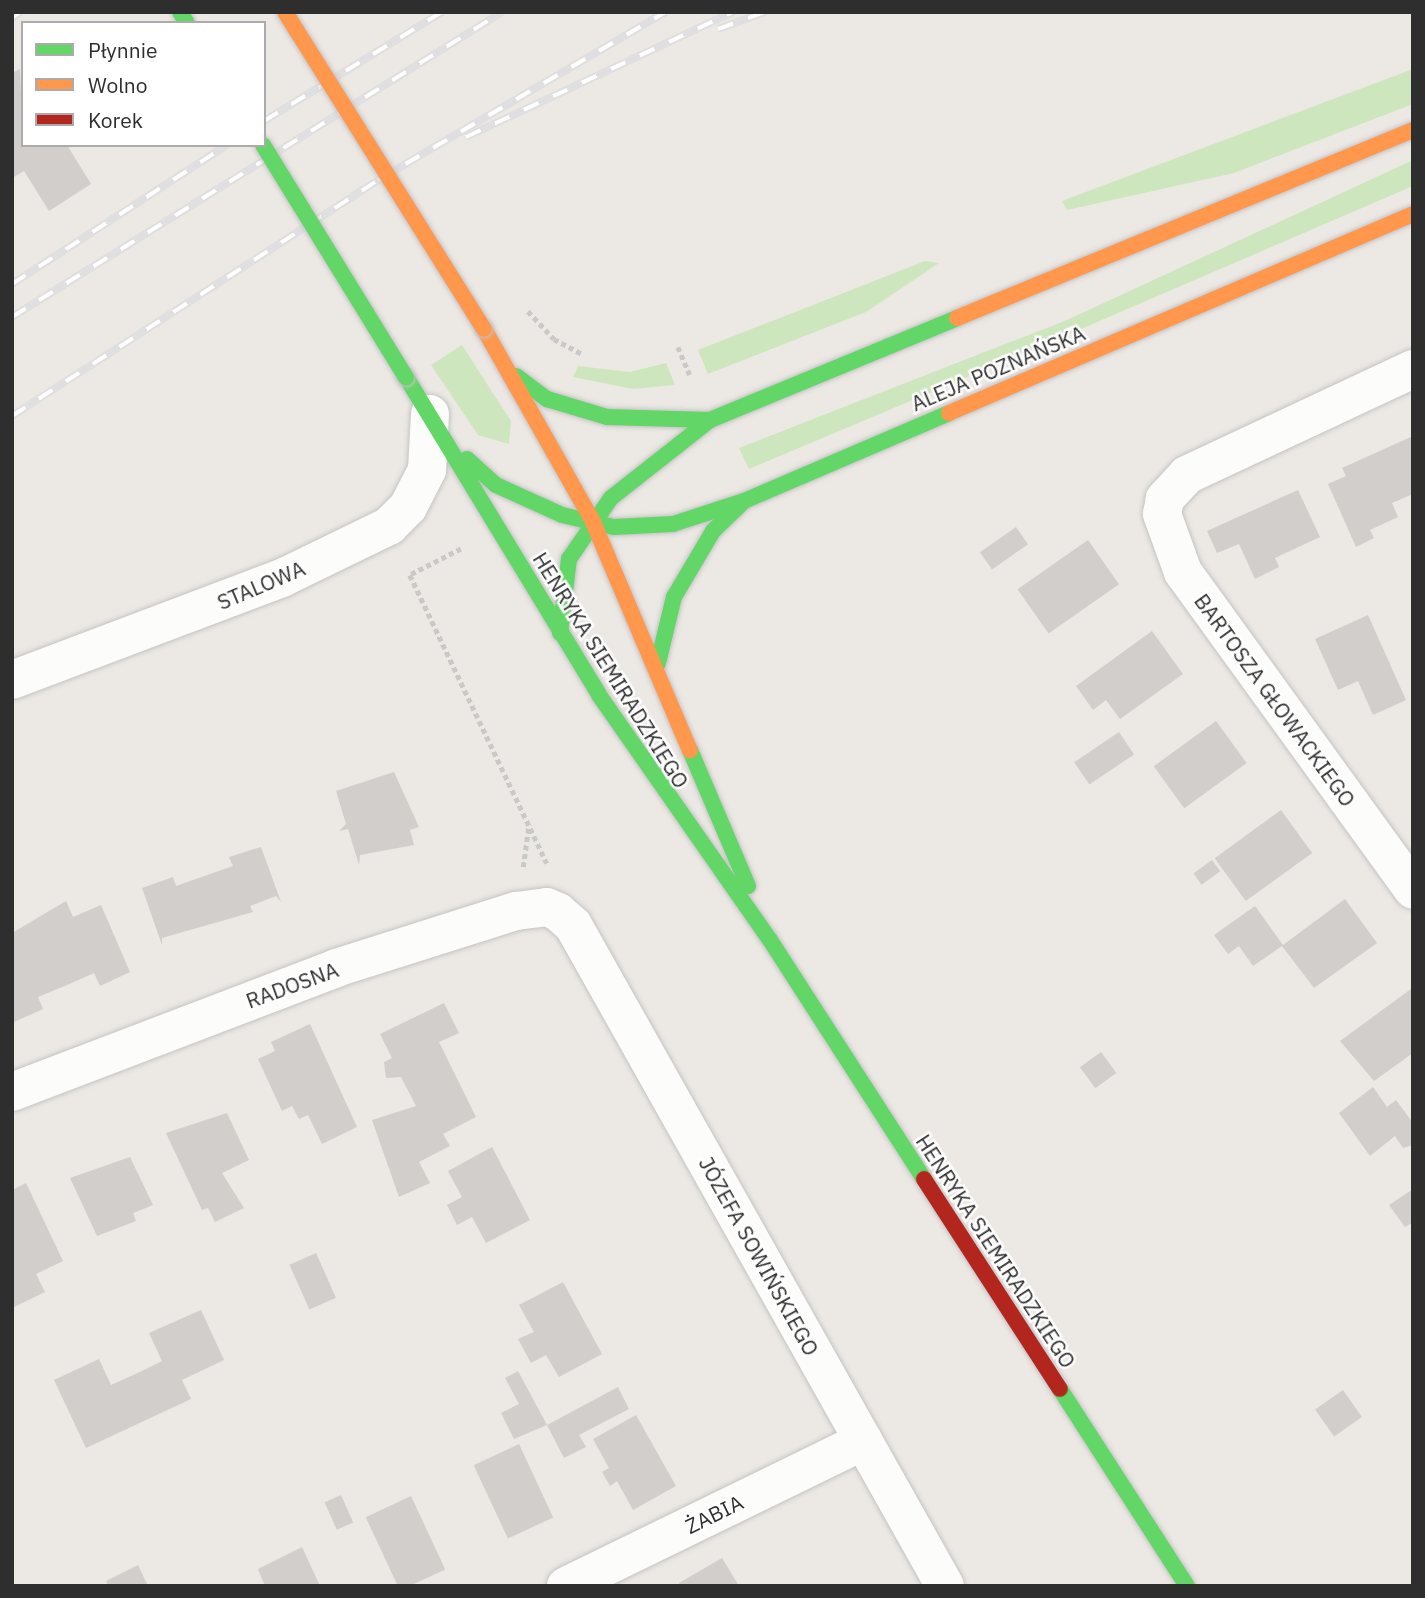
<!DOCTYPE html>
<meta charset="utf-8">
<style>
body{margin:0}
#map{position:relative;width:1425px;height:1598px;overflow:hidden;background:#ece8e4;font-family:"IBM Plex Sans",sans-serif}
div>[style]{position:absolute}
[style*='--x']{left:calc(var(--x)*1px);top:calc(var(--y)*1px);width:calc(var(--w)*1px);rotate:calc(var(--a)*1deg)}
.green>*{inset:0;background:#cee6be}
.building>*{inset:0;background:#d1cecb;transform-origin:0 0}
.path>*{height:4.5px;margin-top:-2.25px;transform-origin:0;background:repeating-linear-gradient(90deg,#c9c9c8 0 5px,transparent 0 8.5px)}
.roads{filter:drop-shadow(0 0 2px #c5c4c5) drop-shadow(0 0 2px #c5c4c5)}
.street>*{height:38px;margin:-19px;padding:0 19px;transform-origin:19px;border-radius:19px;background:#fcfcfb}
.fast>*{height:16px;margin:-8px;padding:0 8px;transform-origin:8px;border-radius:8px;background:#63d668}
.slow>*{height:16px;margin:-8px;padding:0 8px;transform-origin:8px;border-radius:8px;background:#ff974d}
.jam>*{height:16px;margin:-8px;padding:0 8px;transform-origin:8px;border-radius:8px;background:#b3261e}
.rail>*{height:8px;margin-top:-4px;transform-origin:0;background:repeating-linear-gradient(90deg,#fff 0 16px,#dfdfe1 0 32px);box-sizing:border-box;border-block:2px solid #dfdfe1}
.bridges{filter:drop-shadow(0 0 2px #c5c4c5) drop-shadow(0 0 2px #c5c4c5)}
.fast-bridge>*{height:16px;margin:-8px;padding:0 8px;transform-origin:8px;border-radius:8px;background:#63d668}
.slow-bridge>*{height:16px;margin:-8px;padding:0 8px;transform-origin:8px;border-radius:8px;background:#ff974d}
span{translate:-50% -50%;white-space:nowrap;text-align:center;line-height:1.15;-webkit-text-stroke:5px #fff;paint-order:stroke}
.street-label{font-size:21px;color:#2e2e2e}
.frame{position:absolute;inset:0;border:14px solid #2e2e2e;pointer-events:none}
.legend{position:absolute;left:21px;top:21px;width:245px;height:126px;box-sizing:border-box;background:#fff;border:2px solid #ababab;margin:0;padding:9px 12px;list-style:none;font-size:21px;color:#2e2e2e}
.legend li{display:flex;align-items:center;gap:14px;height:35px}
.legend b{width:35px;border:2px solid #ababab}
</style>
<div id="map">
<div class="green">
<div style="clip-path:polygon(1413px 69px,1413px 104px,1234px 173px,1067px 210px,1062px 201px)"></div>
<div style="clip-path:polygon(1413px 160px,1413px 186px,1067px 335px,749px 469px,739px 448px,1067px 320px)"></div>
<div style="clip-path:polygon(925px 261px,939px 263px,866px 312px,708px 374px,698px 350px)"></div>
<div style="clip-path:polygon(462px 345px,511px 421px,509px 444px,478px 435px,431px 365px)"></div>
<div style="clip-path:polygon(666px 363px,675px 385px,633px 389px,573px 377px,578px 366px,630px 372px)"></div>
</div>
<div class="building">
<div style="clip-path:polygon(20px 69px,23px 145px,67px 145px,91px 184px,49px 211px,24px 171px,12px 178px,12px 73px)"></div>
<div style="clip-path:polygon(1413px 436px,1413px 494px,1392px 503px,1398px 517px,1370px 530px,1374px 538px,1356px 547px,1328px 484px,1346px 476px,1342px 468px)"></div>
<div style="clip-path:polygon(1298px 490px,1320px 537px,1275px 558px,1279px 567px,1255px 579px,1239px 544px,1217px 553px,1207px 531px)"></div>
<div style="left:1016px;top:527px;width:21px;height:44px;rotate:55deg"></div>
<div style="left:1088px;top:540px;width:54px;height:86px;rotate:55deg"></div>
<div style="clip-path:polygon(1368px 615px,1406px 700px,1373px 715px,1358px 681px,1338px 690px,1315px 639px)"></div>
<div style="clip-path:polygon(1152px 631px,1183px 674px,1120px 719px,1106px 700px,1093px 710px,1076px 686px)"></div>
<div style="left:1216px;top:721px;width:52px;height:77px;rotate:54deg"></div>
<div style="left:1119px;top:732px;width:27px;height:54px;rotate:56deg"></div>
<div style="clip-path:polygon(394px 772px,419px 827px,410px 830px,414px 845px,360px 855px,359px 865px,348px 829px,339px 831px,346px 824px,336px 791px)"></div>
<div style="left:1281px;top:810px;width:53px;height:82px;rotate:54deg"></div>
<div style="clip-path:polygon(261px 847px,281px 902px,276px 896px,250px 906px,253px 912px,162px 938px,162px 945px,142px 888px,173px 877px,176px 886px,233px 866px,229px 857px)"></div>
<div style="left:1212px;top:860px;width:14px;height:23px;rotate:54deg"></div>
<div style="clip-path:polygon(1345px 899px,1377px 943px,1314px 988px,1282px 946px,1253px 966px,1239px 946px,1228px 954px,1214px 935px,1255px 906px,1283px 945px)"></div>
<div style="clip-path:polygon(66px 901px,73px 917px,101px 905px,130px 972px,100px 986px,94px 973px,67px 985px,38px 997px,43px 1009px,14px 1022px,12px 933px)"></div>
<div style="clip-path:polygon(1411px 989px,1413px 1053px,1374px 1081px,1340px 1041px)"></div>
<div style="clip-path:polygon(444px 1003px,459px 1033px,439px 1042px,476px 1117px,443px 1134px,450px 1146px,419px 1162px,430px 1183px,399px 1197px,372px 1120px,416px 1106px,401px 1077px,386px 1078px,384px 1062px,392px 1058px,380px 1034px)"></div>
<div style="clip-path:polygon(310px 1024px,357px 1127px,322px 1144px,308px 1115px,299px 1119px,292px 1106px,282px 1111px,258px 1059px,275px 1051px,271px 1042px)"></div>
<div style="left:1101px;top:1052px;width:26px;height:26px;rotate:54deg"></div>
<div style="clip-path:polygon(1373px 1087px,1387px 1107px,1396px 1100px,1413px 1123px,1413px 1145px,1403px 1148px,1395px 1136px,1370px 1156px,1339px 1113px)"></div>
<div style="clip-path:polygon(227px 1113px,249px 1160px,222px 1173px,244px 1208px,215px 1222px,208px 1208px,202px 1210px,166px 1133px)"></div>
<div style="clip-path:polygon(492px 1147px,530px 1220px,486px 1243px,472px 1217px,457px 1225px,447px 1205px,462px 1197px,448px 1171px)"></div>
<div style="clip-path:polygon(130px 1157px,153px 1205px,133px 1213px,136px 1221px,97px 1236px,70px 1178px)"></div>
<div style="clip-path:polygon(26px 1183px,63px 1261px,36px 1274px,45px 1292px,14px 1307px,12px 1190px)"></div>
<div style="clip-path:polygon(1413px 1189px,1413px 1222px,1405px 1227px,1389px 1205px)"></div>
<div style="left:316px;top:1253px;width:49px;height:29px;rotate:66deg"></div>
<div style="clip-path:polygon(563px 1282px,602px 1354px,559px 1377px,546px 1355px,531px 1363px,518px 1339px,534px 1332px,519px 1305px)"></div>
<div style="clip-path:polygon(201px 1310px,224px 1360px,182px 1380px,191px 1399px,86px 1448px,54px 1380px,99px 1359px,111px 1385px,142px 1371px,162px 1361px,149px 1333px)"></div>
<div style="clip-path:polygon(518px 1371px,547px 1425px,618px 1387px,629px 1409px,579px 1435px,586px 1447px,564px 1458px,547px 1425px,514px 1439px,501px 1413px,519px 1404px,505px 1378px)"></div>
<div style="left:1343px;top:1390px;width:33px;height:34px;rotate:55deg"></div>
<div style="clip-path:polygon(636px 1415px,676px 1486px,633px 1510px,617px 1481px,610px 1486px,602px 1472px,609px 1468px,593px 1439px)"></div>
<div style="left:519px;top:1444px;width:81px;height:50px;rotate:65deg"></div>
<div style="left:341px;top:1495px;width:30px;height:18px;rotate:66deg"></div>
<div style="left:411px;top:1496px;width:81px;height:50px;rotate:65deg"></div>
<div style="clip-path:polygon(302px 1547px,320px 1586px,265px 1586px,258px 1569px)"></div>
<div style="clip-path:polygon(722px 1558px,739px 1586px,681px 1586px,679px 1583px)"></div>
<div style="clip-path:polygon(138px 1565px,148px 1586px,108px 1586px,106px 1581px)"></div>
</div>
<div class="path">
<div style="--x:528;--y:311;--w:38;--a:47"></div>
<div style="--x:554;--y:339;--w:32;--a:28"></div>
<div style="--x:678;--y:347;--w:30;--a:67"></div>
<div style="--x:461;--y:549;--w:57;--a:153"></div>
<div style="--x:410;--y:575;--w:319;--a:64.6"></div>
<div style="--x:523;--y:867;--w:43;--a:-82.1"></div>
</div>
<div class="roads">
<div class="street">
<div style="--x:1413;--y:369;--w:250;--a:154.9"></div>
<div style="--x:1187;--y:475;--w:33;--a:133"></div>
<div style="--x:1165;--y:499;--w:15;--a:101"></div>
<div style="--x:1162;--y:514;--w:62;--a:70.1"></div>
<div style="--x:1183;--y:572;--w:392;--a:54.1"></div>
<div style="--x:12;--y:680;--w:289;--a:-20.7"></div>
<div style="--x:282;--y:578;--w:119;--a:-25.9"></div>
<div style="--x:389;--y:526;--w:27;--a:-45"></div>
<div style="--x:408;--y:507;--w:42;--a:-62.8"></div>
<div style="--x:427;--y:470;--w:56;--a:-86.9"></div>
<div style="--x:12;--y:1092;--w:347;--a:-20.9"></div>
<div style="--x:336;--y:968;--w:189;--a:-17.6"></div>
<div style="--x:516;--y:911;--w:31;--a:-7"></div>
<div style="--x:547;--y:907;--w:12;--a:24"></div>
<div style="--x:558;--y:912;--w:20;--a:41"></div>
<div style="--x:573;--y:925;--w:758;--a:60.63"></div>
<div style="--x:566;--y:1586;--w:331;--a:-26"></div>
</div>
<div class="fast">
<div style="--x:180;--y:12;--w:13;--a:58"></div>
<div style="--x:516;--y:376;--w:39;--a:37"></div>
<div style="--x:547;--y:399;--w:63;--a:16.7"></div>
<div style="--x:607;--y:417;--w:103;--a:1.7"></div>
<div style="--x:406;--y:377;--w:372;--a:58.7"></div>
<div style="--x:599;--y:695;--w:299;--a:55.1"></div>
<div style="--x:770;--y:940;--w:284;--a:57.2"></div>
<div style="--x:467;--y:459;--w:39;--a:42"></div>
<div style="--x:496;--y:485;--w:72;--a:24.4"></div>
<div style="--x:562;--y:515;--w:53;--a:13"></div>
<div style="--x:614;--y:527;--w:59;--a:-2.9"></div>
<div style="--x:673;--y:524;--w:75;--a:-17.9"></div>
<div style="--x:744;--y:501;--w:223;--a:-23.2"></div>
<div style="--x:560;--y:633;--w:75;--a:-83.1"></div>
<div style="--x:569;--y:559;--w:74;--a:-55.5"></div>
<div style="--x:611;--y:498;--w:126;--a:-38.2"></div>
<div style="--x:710;--y:420;--w:267;--a:-22.4"></div>
<div style="--x:658;--y:663;--w:68;--a:-76.4"></div>
<div style="--x:674;--y:597;--w:77;--a:-59.4"></div>
<div style="--x:713;--y:531;--w:39;--a:-44"></div>
<div style="--x:690;--y:750;--w:148;--a:66.9"></div>
<div style="--x:1060;--y:1389;--w:234;--a:57.2"></div>
</div>
<div class="slow">
<div style="--x:957;--y:318;--w:493;--a:-22.4"></div>
<div style="--x:484;--y:329;--w:222;--a:60.5"></div>
<div style="--x:593;--y:522;--w:248;--a:67"></div>
<div style="--x:949;--y:413;--w:505;--a:-23.21"></div>
</div>
<div class="jam">
<div style="--x:924;--y:1179;--w:250;--a:57.1"></div>
</div>
</div>
<div class="rail">
<div style="--x:12;--y:18;--w:10;--a:-37"></div>
<div style="--x:718;--y:29;--w:50;--a:-19.9"></div>
<div style="--x:264;--y:121;--w:209;--a:-31.5"></div>
<div style="--x:466;--y:137;--w:295;--a:-25.1"></div>
<div style="--x:12;--y:284;--w:256;--a:-32.9"></div>
<div style="--x:12;--y:317;--w:577;--a:-31.9"></div>
<div style="--x:12;--y:416;--w:435;--a:-32.8"></div>
<div style="--x:378;--y:180;--w:333;--a:-30.3"></div>
</div>
<div class="bridges">
<div class="fast-bridge">
<div style="--x:263;--y:145;--w:273;--a:58.4"></div>
</div>
<div class="slow-bridge">
<div style="--x:285;--y:12;--w:374;--a:57.9"></div>
</div>
</div>
<div class="street-label">
<span style="left:998px;top:368px;rotate:-23deg">ALEJA POZNAŃSKA</span>
<span style="left:261px;top:585px;rotate:-23deg">STALOWA</span>
<span style="left:611px;top:670px;rotate:58deg">HENRYKA SIEMIRADZKIEGO</span>
<span style="left:1275px;top:700px;rotate:54deg">BARTOSZA GŁOWACKIEGO</span>
<span style="left:292px;top:985px;rotate:-20deg">RADOSNA</span>
<span style="left:996px;top:1251px;rotate:57deg">HENRYKA SIEMIRADZKIEGO</span>
<span style="left:759px;top:1256px;rotate:61deg">JÓZEFA SOWIŃSKIEGO</span>
<span style="left:714px;top:1514px;rotate:-26deg">ŻABIA</span>
</div>
<div class="frame"></div>
<ul class="legend">
<li><b style="height:9px;background:#63d668"></b>Płynnie</li>
<li><b style="height:9px;background:#ff974d"></b>Wolno</li>
<li><b style="height:9px;background:#b3261e"></b>Korek</li>
</ul>
</div>
